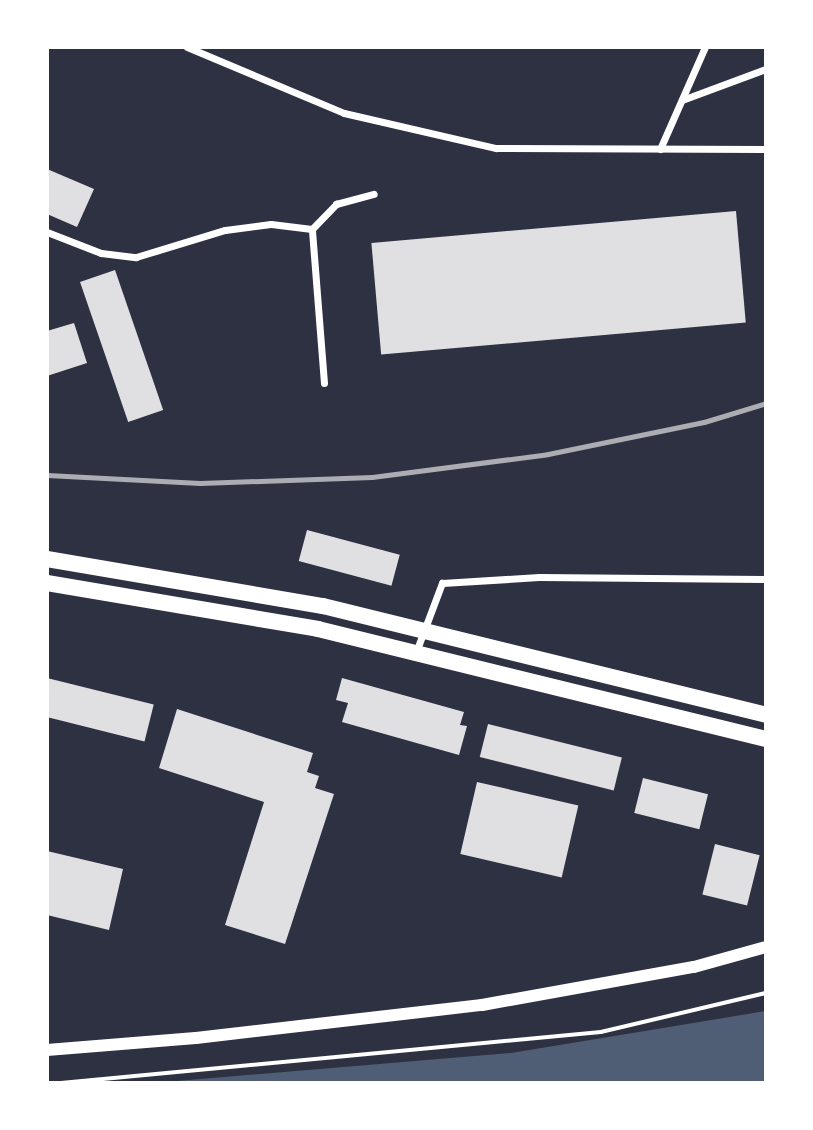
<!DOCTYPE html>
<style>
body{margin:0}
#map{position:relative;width:813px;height:1130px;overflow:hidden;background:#2d3142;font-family:"Exo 2",sans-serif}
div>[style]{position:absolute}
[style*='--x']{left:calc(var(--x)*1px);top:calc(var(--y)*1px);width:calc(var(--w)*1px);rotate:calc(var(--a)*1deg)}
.water>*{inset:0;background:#4f5d75}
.building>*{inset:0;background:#e0e0e3;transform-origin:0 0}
.path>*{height:3.5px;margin:-1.75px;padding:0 1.75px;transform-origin:1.75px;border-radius:1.75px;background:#fff}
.minor>*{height:7px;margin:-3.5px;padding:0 3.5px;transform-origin:3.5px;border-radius:3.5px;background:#fff}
.tertiary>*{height:12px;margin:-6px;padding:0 6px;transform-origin:6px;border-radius:6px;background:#fff}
.trunk>*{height:16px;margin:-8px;padding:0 8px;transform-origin:8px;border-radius:8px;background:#fff}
.rail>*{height:5px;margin:-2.5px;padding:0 2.5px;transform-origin:2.5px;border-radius:2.5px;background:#abadb3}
span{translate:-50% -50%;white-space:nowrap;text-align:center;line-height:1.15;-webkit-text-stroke:7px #fff;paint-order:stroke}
.frame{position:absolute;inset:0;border:49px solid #fff;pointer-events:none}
</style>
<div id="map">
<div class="water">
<div style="clip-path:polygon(766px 1011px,766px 1083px,153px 1083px,511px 1053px)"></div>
</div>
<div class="building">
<div style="clip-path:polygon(47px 169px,94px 189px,77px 227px,47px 214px)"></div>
<div style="left:736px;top:211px;width:112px;height:366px;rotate:85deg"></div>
<div style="left:115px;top:270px;width:148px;height:37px;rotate:71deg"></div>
<div style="clip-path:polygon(74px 323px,87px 363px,47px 376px,47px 331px)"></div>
<div style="left:307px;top:530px;width:96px;height:32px;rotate:15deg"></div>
<div style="left:47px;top:678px;width:110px;height:38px;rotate:14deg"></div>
<div style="clip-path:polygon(342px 678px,464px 712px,460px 725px,467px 726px,459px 755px,342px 722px,348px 703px,336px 700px)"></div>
<div style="clip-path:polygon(177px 709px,313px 753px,307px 772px,319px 776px,315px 788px,334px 794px,285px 944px,225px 925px,264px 802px,159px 768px)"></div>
<div style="left:488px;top:724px;width:138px;height:34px;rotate:14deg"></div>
<div style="left:643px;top:778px;width:67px;height:36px;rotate:14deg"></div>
<div style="left:477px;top:782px;width:104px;height:74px;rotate:13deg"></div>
<div style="left:715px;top:844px;width:46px;height:52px;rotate:14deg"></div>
<div style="clip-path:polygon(47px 851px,123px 869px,109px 930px,47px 915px)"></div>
</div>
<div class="path">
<div style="--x:61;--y:1083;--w:542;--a:-5.4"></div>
<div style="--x:601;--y:1032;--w:170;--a:-13.3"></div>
</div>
<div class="minor">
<div style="--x:187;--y:47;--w:170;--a:22.8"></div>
<div style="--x:344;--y:113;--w:156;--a:13"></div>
<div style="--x:496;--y:148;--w:270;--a:0.2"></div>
<div style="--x:682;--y:100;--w:90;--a:-20.3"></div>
<div style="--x:660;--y:149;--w:111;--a:-66.2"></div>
<div style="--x:47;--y:232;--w:58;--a:21.3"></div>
<div style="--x:101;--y:253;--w:35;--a:7"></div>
<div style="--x:136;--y:257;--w:93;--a:-16.9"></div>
<div style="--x:225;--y:230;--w:46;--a:-7.4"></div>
<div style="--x:271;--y:224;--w:41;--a:7"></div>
<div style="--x:324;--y:383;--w:154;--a:-94.5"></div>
<div style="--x:312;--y:229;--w:35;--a:-46"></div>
<div style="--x:336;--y:204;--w:39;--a:-15"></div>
<div style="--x:416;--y:652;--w:74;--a:-69.4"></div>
<div style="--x:442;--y:583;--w:97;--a:-3.5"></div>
<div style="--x:539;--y:577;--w:227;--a:0.5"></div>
</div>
<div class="tertiary">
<div style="--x:47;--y:1050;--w:149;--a:-4.6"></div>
<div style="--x:196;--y:1038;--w:288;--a:-6.6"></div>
<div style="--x:482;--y:1005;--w:215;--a:-10.2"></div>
<div style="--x:694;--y:967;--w:75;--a:-15.5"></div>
</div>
<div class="trunk">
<div style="--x:47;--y:559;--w:280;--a:9.7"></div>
<div style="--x:323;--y:606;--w:456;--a:13.8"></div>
<div style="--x:47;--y:583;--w:275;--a:9.6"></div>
<div style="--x:318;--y:629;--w:461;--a:13.8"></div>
</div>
<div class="rail">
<div style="--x:47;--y:475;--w:153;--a:3"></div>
<div style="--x:200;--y:483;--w:172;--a:-2"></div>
<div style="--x:372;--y:477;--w:177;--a:-7.4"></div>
<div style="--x:548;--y:454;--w:159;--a:-11.6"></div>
<div style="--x:704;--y:422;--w:65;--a:-17"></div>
</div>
<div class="frame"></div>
</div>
